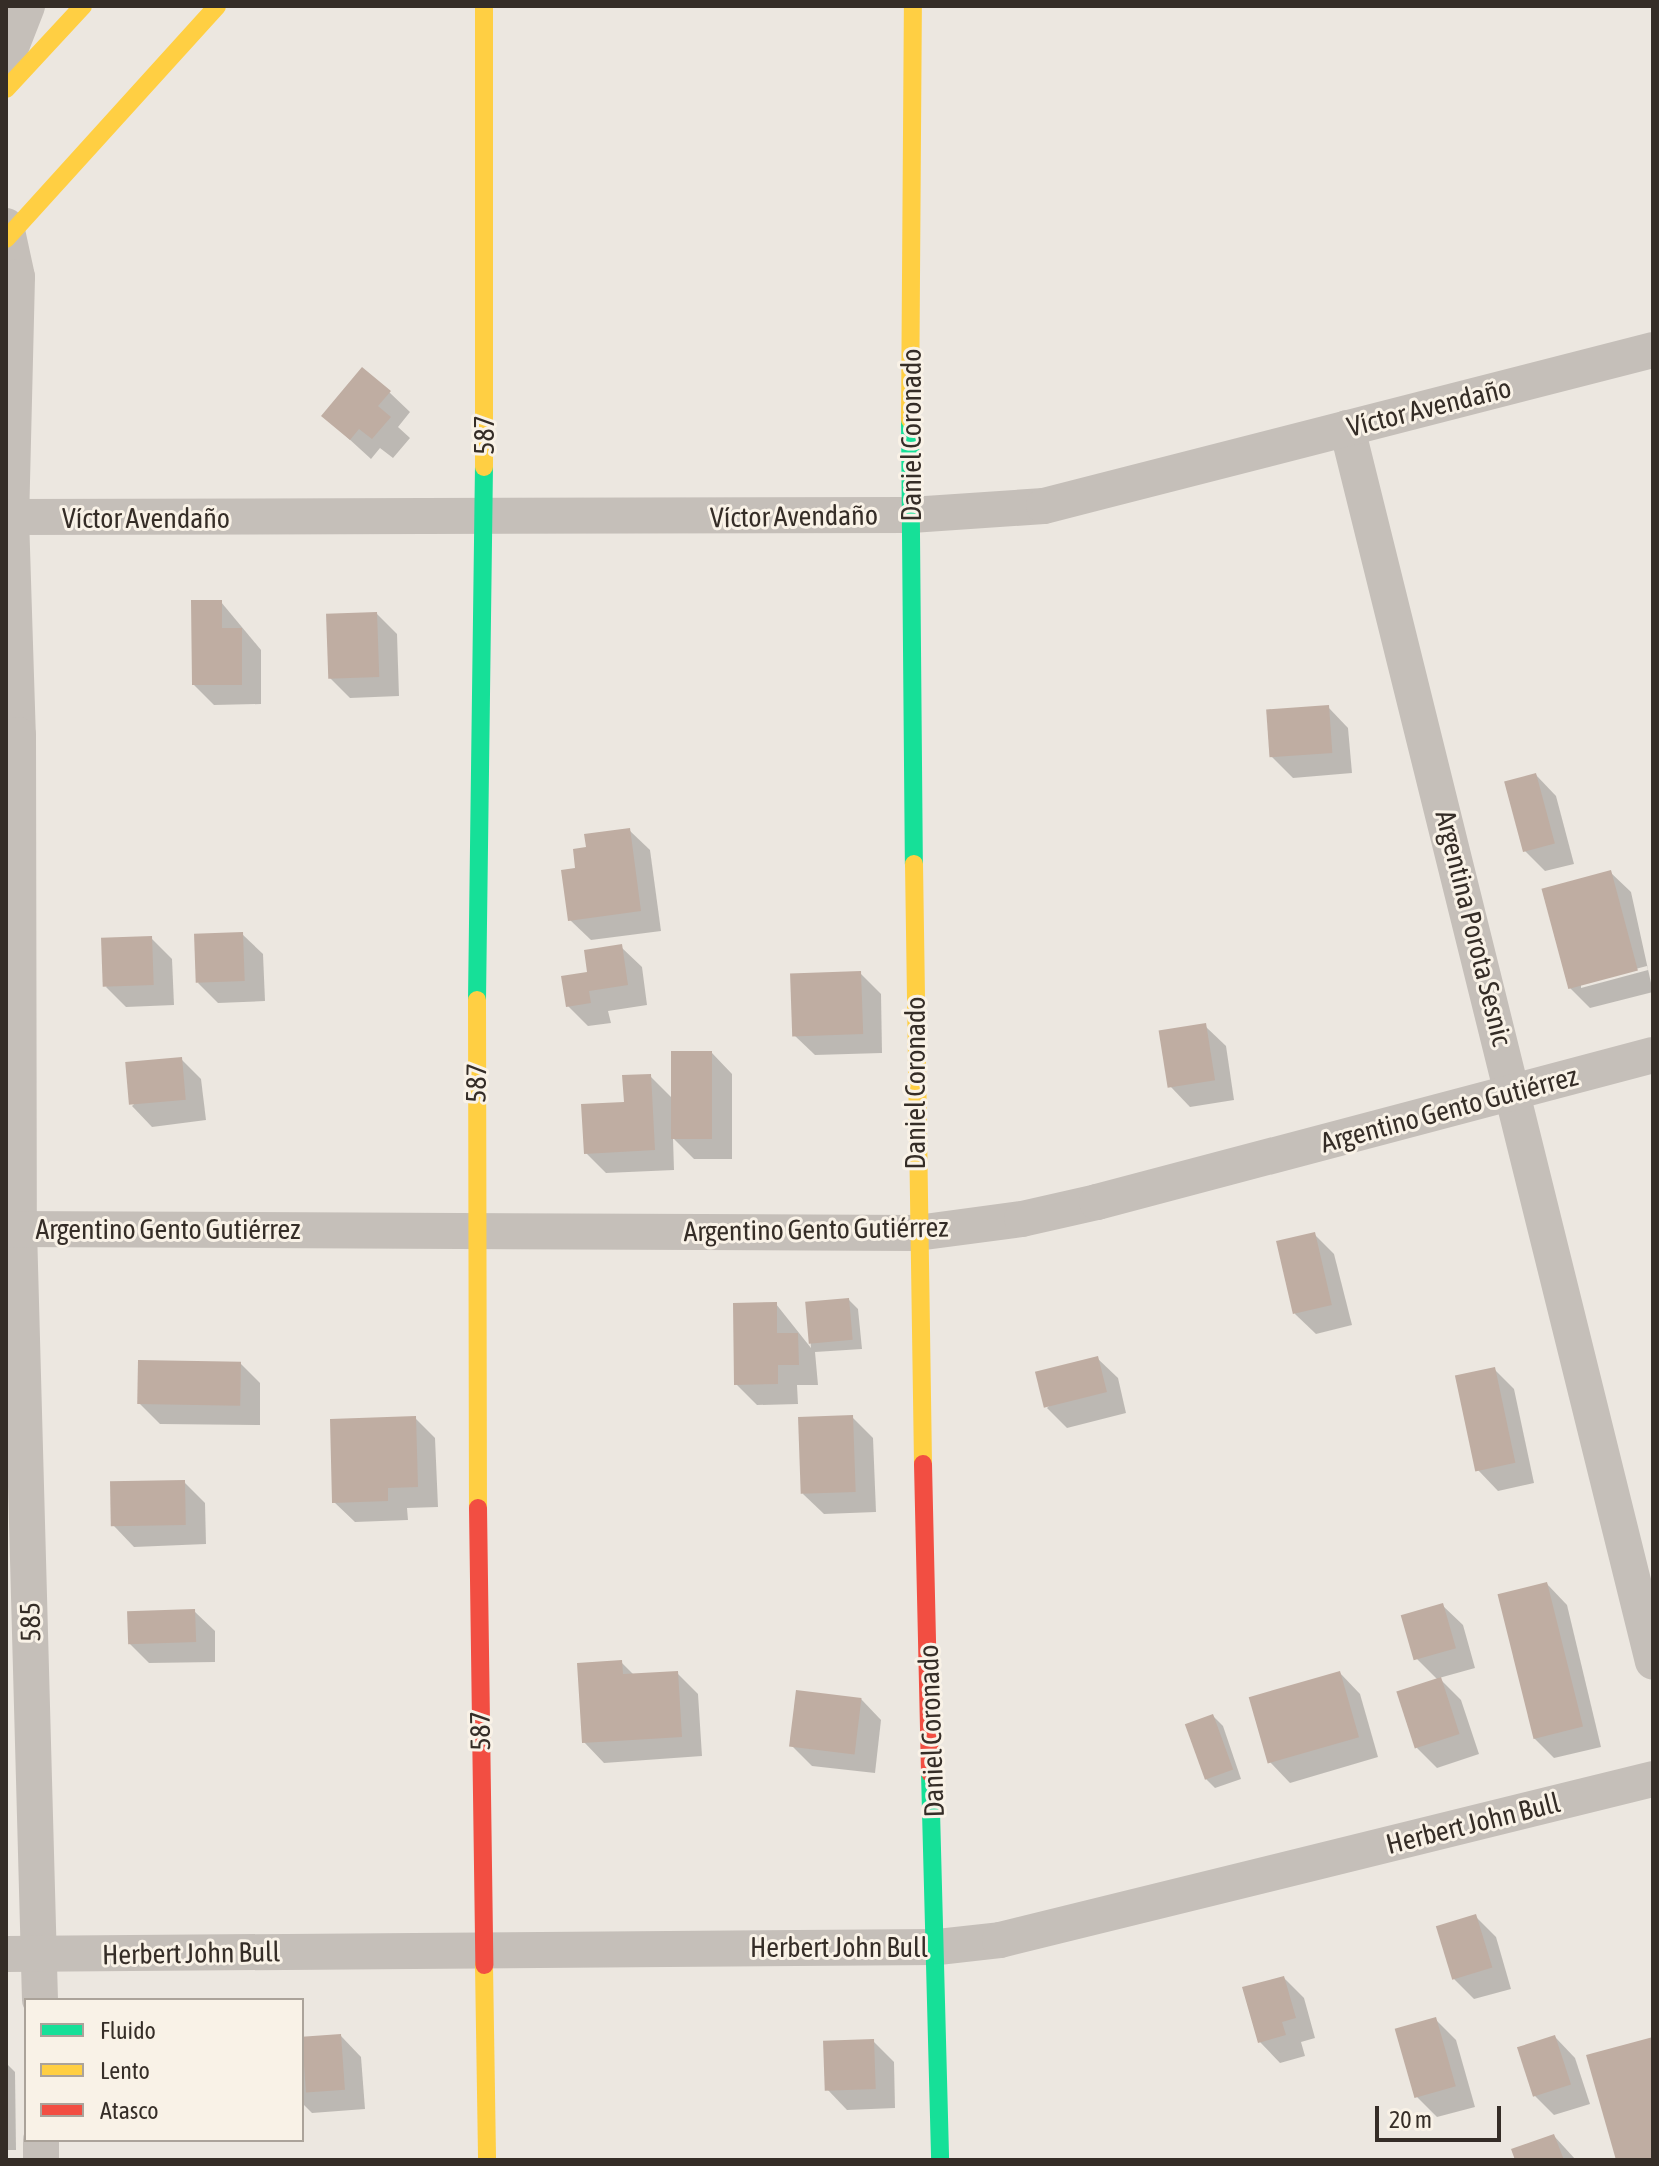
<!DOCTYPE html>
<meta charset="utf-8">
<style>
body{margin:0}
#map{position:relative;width:1659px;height:2166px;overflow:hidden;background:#ece7e0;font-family:"Asap Condensed",sans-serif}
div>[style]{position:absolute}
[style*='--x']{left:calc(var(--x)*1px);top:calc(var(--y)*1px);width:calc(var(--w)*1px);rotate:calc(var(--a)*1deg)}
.shadow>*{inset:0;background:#0003}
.building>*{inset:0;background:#bfada2;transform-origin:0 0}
.street>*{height:36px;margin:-18px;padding:0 18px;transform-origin:18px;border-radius:18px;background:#c5bfb9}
.fast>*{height:18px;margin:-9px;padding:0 9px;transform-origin:9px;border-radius:9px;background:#16e098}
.slow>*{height:18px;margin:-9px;padding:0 9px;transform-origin:9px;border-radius:9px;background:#ffcf43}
.jam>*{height:18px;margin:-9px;padding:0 9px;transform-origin:9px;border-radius:9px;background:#f24e42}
span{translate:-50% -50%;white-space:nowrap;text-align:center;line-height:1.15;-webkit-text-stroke:6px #f9f2e7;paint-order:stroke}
.street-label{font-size:28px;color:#352d27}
.frame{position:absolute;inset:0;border:8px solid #352d27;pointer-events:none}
.legend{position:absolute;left:24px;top:1998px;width:280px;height:144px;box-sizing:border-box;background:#f9f2e7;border:2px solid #aba39a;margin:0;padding:10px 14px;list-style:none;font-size:24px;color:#352d27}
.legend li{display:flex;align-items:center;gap:16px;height:40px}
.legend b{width:40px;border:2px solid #aba39a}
.scale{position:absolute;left:1375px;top:2106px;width:126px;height:36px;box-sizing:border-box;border:4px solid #352d27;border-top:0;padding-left:10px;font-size:24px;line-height:28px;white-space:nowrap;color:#352d27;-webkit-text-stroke:6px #f9f2e7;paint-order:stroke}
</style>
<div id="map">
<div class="shadow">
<div style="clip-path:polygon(389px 392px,410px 412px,398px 427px,410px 438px,393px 458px,380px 448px,371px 459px,324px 416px)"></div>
<div style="clip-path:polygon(221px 602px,261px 650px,261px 704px,214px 705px,194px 685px)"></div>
<div style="clip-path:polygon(377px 614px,397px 634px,399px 696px,350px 698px,330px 678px)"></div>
<div style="clip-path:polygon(1328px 707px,1348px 728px,1352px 773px,1293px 778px,1272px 757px)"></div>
<div style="clip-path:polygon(1536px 775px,1556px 796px,1574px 864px,1545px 871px,1525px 851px)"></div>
<div style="clip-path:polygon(629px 830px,650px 850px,661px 931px,591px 940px,570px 920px,578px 870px,588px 849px)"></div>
<div style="clip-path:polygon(evenodd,1610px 872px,1631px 892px,1653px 992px,1590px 1008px,1570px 988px,1610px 872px,1647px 966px,1648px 970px,1581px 988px,1581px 983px,1647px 966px)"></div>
<div style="clip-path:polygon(242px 934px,263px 954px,265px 1001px,218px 1003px,198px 983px)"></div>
<div style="clip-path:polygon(151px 938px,172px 959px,174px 1005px,126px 1007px,106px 987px)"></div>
<div style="clip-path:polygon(621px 947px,642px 967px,647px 1005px,608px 1011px,611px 1023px,588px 1026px,568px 1006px,589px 974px)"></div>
<div style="clip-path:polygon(860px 973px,881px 994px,882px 1053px,815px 1055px,794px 1035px)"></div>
<div style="clip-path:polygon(1205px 1026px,1226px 1046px,1234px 1100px,1190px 1107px,1170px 1086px)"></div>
<div style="clip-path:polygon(712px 1053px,732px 1074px,732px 1159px,694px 1159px,673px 1138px,674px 1170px,606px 1173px,586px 1153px,650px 1076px,673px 1099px)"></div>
<div style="clip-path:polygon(181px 1059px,201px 1079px,206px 1120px,152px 1127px,132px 1106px)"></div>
<div style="clip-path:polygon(1314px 1234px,1334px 1254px,1352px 1325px,1316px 1334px,1295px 1314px)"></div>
<div style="clip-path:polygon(849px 1300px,858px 1309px,862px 1349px,815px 1352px,818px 1385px,797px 1385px,798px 1404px,757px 1405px,736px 1384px,776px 1304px,811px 1348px,807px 1302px)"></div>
<div style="clip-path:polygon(1097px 1358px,1118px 1378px,1126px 1413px,1067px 1428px,1047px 1408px)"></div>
<div style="clip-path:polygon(240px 1363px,260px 1383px,260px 1425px,160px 1424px,139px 1403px)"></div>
<div style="clip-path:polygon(1494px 1369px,1514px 1389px,1534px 1483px,1498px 1491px,1478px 1470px)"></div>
<div style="clip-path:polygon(852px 1417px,873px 1438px,876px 1512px,824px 1514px,803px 1494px)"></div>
<div style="clip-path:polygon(415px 1418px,435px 1438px,438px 1507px,407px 1508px,408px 1520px,355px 1522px,334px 1502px)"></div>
<div style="clip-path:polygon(184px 1482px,205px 1503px,206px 1544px,134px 1547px,114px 1526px)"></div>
<div style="clip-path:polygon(1547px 1584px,1567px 1605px,1601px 1747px,1554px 1758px,1534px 1738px)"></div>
<div style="clip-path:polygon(1442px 1605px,1463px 1625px,1475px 1668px,1439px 1678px,1461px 1700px,1479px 1754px,1437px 1768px,1417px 1748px,1438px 1680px,1416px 1658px)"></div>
<div style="clip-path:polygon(194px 1611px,215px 1631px,215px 1662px,149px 1663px,129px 1643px)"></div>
<div style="clip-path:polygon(621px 1662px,635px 1676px,677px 1673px,698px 1694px,702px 1756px,604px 1763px,584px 1742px)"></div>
<div style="clip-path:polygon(1340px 1673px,1360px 1694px,1378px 1757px,1290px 1783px,1270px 1762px)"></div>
<div style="clip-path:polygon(861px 1699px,881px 1720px,875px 1773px,812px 1766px,792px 1746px)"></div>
<div style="clip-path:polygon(1213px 1716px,1223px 1726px,1241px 1779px,1215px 1788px,1205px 1778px)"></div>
<div style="clip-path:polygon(1475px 1916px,1496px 1937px,1511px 1989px,1474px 1999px,1454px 1979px)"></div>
<div style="clip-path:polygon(1284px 1978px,1304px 1998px,1315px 2038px,1301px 2042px,1305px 2056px,1280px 2063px,1260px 2042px)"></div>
<div style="clip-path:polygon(1436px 2020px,1456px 2040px,1475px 2107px,1437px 2117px,1417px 2097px)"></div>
<div style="clip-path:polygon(341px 2036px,361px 2057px,365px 2109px,312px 2113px,302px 2103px,302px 2039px)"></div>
<div style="clip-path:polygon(1555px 2037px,1575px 2058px,1590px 2104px,1554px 2115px,1534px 2095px)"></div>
<div style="clip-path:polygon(873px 2041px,894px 2062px,895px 2108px,847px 2110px,827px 2089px)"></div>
<div style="clip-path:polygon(6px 2063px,15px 2072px,16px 2150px,6px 2150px)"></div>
<div style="clip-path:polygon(1554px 2136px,1576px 2160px,1517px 2160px)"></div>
</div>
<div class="building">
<div style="clip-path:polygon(362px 367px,391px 391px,378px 406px,391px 417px,372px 439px,359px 429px,350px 440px,321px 416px)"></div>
<div style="clip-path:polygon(191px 600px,222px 600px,222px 628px,242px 628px,242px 685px,192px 685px)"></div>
<div style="left:377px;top:612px;width:65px;height:51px;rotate:88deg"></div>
<div style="left:1329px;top:705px;width:48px;height:63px;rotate:86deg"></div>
<div style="left:1536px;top:773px;width:73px;height:33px;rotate:75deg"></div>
<div style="clip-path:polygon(630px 828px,641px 911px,568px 921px,561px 870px,575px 868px,573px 849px,586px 847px,584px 834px)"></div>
<div style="left:1611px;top:870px;width:104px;height:72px;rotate:75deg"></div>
<div style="left:243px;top:932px;width:49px;height:49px;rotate:88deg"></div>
<div style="left:152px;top:936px;width:49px;height:51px;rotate:88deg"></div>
<div style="clip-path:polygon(622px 944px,628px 985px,589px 991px,591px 1003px,566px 1007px,561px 976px,587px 972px,584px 950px)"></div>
<div style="left:861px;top:971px;width:63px;height:71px;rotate:88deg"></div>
<div style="left:1206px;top:1023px;width:58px;height:48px;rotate:81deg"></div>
<div style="left:671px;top:1051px;width:41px;height:88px"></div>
<div style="left:182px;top:1057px;width:43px;height:57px;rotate:85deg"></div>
<div style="clip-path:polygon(651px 1074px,655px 1150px,584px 1154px,581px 1104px,624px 1102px,622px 1075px)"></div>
<div style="left:1315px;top:1232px;width:75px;height:40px;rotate:77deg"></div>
<div style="left:849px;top:1298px;width:42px;height:44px;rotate:85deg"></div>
<div style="clip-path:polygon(777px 1302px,777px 1333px,798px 1333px,799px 1365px,778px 1365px,778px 1384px,734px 1385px,733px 1303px)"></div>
<div style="left:1098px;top:1356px;width:37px;height:65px;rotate:76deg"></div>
<div style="left:138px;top:1360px;width:103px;height:44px;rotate:1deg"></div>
<div style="left:1495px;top:1367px;width:98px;height:41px;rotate:78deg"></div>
<div style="left:853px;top:1415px;width:77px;height:55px;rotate:88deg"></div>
<div style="clip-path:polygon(416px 1416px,418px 1487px,388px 1488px,388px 1501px,332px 1503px,330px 1419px)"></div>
<div style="left:185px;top:1480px;width:45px;height:75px;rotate:89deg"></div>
<div style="left:1547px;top:1582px;width:149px;height:51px;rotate:76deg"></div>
<div style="left:1443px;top:1603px;width:47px;height:44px;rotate:74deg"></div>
<div style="left:195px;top:1609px;width:33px;height:68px;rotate:88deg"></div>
<div style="clip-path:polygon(622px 1660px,623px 1674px,678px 1671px,682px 1737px,582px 1743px,577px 1663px)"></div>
<div style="left:1340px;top:1671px;width:69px;height:95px;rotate:74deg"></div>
<div style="left:1441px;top:1677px;width:60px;height:47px;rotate:72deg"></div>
<div style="left:796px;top:1690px;width:66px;height:57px;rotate:7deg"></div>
<div style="left:1213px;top:1714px;width:59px;height:30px;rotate:70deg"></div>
<div style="left:1476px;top:1914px;width:56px;height:42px;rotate:73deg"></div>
<div style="clip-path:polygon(1284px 1976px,1296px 2018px,1282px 2022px,1286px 2035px,1258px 2043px,1242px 1987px)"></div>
<div style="left:1436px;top:2017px;width:72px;height:43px;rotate:74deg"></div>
<div style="left:341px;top:2034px;width:56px;height:39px;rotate:86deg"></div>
<div style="left:1555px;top:2035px;width:52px;height:40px;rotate:72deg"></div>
<div style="clip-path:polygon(1653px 2037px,1653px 2160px,1616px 2160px,1586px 2055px)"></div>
<div style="left:874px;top:2039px;width:50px;height:51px;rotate:88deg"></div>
<div style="clip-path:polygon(1554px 2134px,1564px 2160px,1515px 2160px,1511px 2149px)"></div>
</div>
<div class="street">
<div style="--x:6;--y:60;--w:58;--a:-68.7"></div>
<div style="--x:6;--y:226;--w:52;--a:77.8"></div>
<div style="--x:17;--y:277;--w:240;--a:91.4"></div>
<div style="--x:11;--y:517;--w:218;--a:88.2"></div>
<div style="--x:18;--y:735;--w:494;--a:89.9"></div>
<div style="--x:19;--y:1229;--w:771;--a:88.44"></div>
<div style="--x:1347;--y:428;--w:1271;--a:76.07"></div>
<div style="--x:11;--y:517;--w:900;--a:-0.13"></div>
<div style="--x:911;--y:515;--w:133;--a:-3.9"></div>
<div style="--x:1044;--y:506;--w:629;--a:-14.37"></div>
<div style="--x:6;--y:1229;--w:911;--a:0.25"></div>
<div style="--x:917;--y:1233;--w:106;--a:-7.6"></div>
<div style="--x:1022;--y:1219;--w:77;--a:-12.8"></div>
<div style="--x:1097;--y:1202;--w:575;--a:-14.81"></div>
<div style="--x:6;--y:1954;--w:932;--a:-0.43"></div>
<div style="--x:938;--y:1947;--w:62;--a:-6.4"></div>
<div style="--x:1000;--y:1940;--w:673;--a:-13.85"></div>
<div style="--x:41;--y:2140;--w:20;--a:90"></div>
</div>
<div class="fast">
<div style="--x:910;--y:420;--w:444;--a:89.5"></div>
<div style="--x:477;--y:1000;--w:533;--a:-89.25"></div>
<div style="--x:930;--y:1773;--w:387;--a:88.5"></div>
</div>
<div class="slow">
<div style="--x:484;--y:6;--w:461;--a:90"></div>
<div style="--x:6;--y:89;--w:113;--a:-47.1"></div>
<div style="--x:6;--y:239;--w:314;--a:-47.8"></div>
<div style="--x:910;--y:420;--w:414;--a:-89.6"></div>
<div style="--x:914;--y:864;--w:600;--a:89.14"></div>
<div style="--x:477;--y:1000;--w:508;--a:89.89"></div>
<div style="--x:484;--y:1965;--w:195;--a:89.1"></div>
</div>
<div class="jam">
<div style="--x:923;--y:1464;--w:309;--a:88.7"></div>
<div style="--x:478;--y:1508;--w:457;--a:89.2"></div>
</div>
<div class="street-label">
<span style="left:1429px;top:407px;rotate:-14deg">Víctor Avendaño</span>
<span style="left:484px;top:435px;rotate:-90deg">587</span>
<span style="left:911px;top:435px;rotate:-90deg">Daniel Coronado</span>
<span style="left:794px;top:516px;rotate:-1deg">Víctor Avendaño</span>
<span style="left:146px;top:518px">Víctor Avendaño</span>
<span style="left:1474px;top:928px;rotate:76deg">Argentina Porota Sesnic</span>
<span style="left:476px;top:1083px;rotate:-89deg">587</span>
<span style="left:915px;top:1083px;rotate:-90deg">Daniel Coronado</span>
<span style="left:1449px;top:1109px;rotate:-15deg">Argentino Gento Gutiérrez</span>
<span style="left:168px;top:1229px">Argentino Gento Gutiérrez</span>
<span style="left:816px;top:1229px;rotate:-1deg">Argentino Gento Gutiérrez</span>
<span style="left:30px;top:1622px;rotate:-92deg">585</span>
<span style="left:480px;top:1731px;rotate:-91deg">587</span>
<span style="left:931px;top:1731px;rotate:-92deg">Daniel Coronado</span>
<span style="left:1473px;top:1823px;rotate:-14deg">Herbert John Bull</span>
<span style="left:839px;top:1947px">Herbert John Bull</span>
<span style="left:191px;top:1953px;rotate:-1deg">Herbert John Bull</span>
</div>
<div class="frame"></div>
<ul class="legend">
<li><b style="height:10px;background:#16e098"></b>Fluido</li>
<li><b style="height:10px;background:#ffcf43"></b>Lento</li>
<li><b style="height:10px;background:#f24e42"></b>Atasco</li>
</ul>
<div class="scale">20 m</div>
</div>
